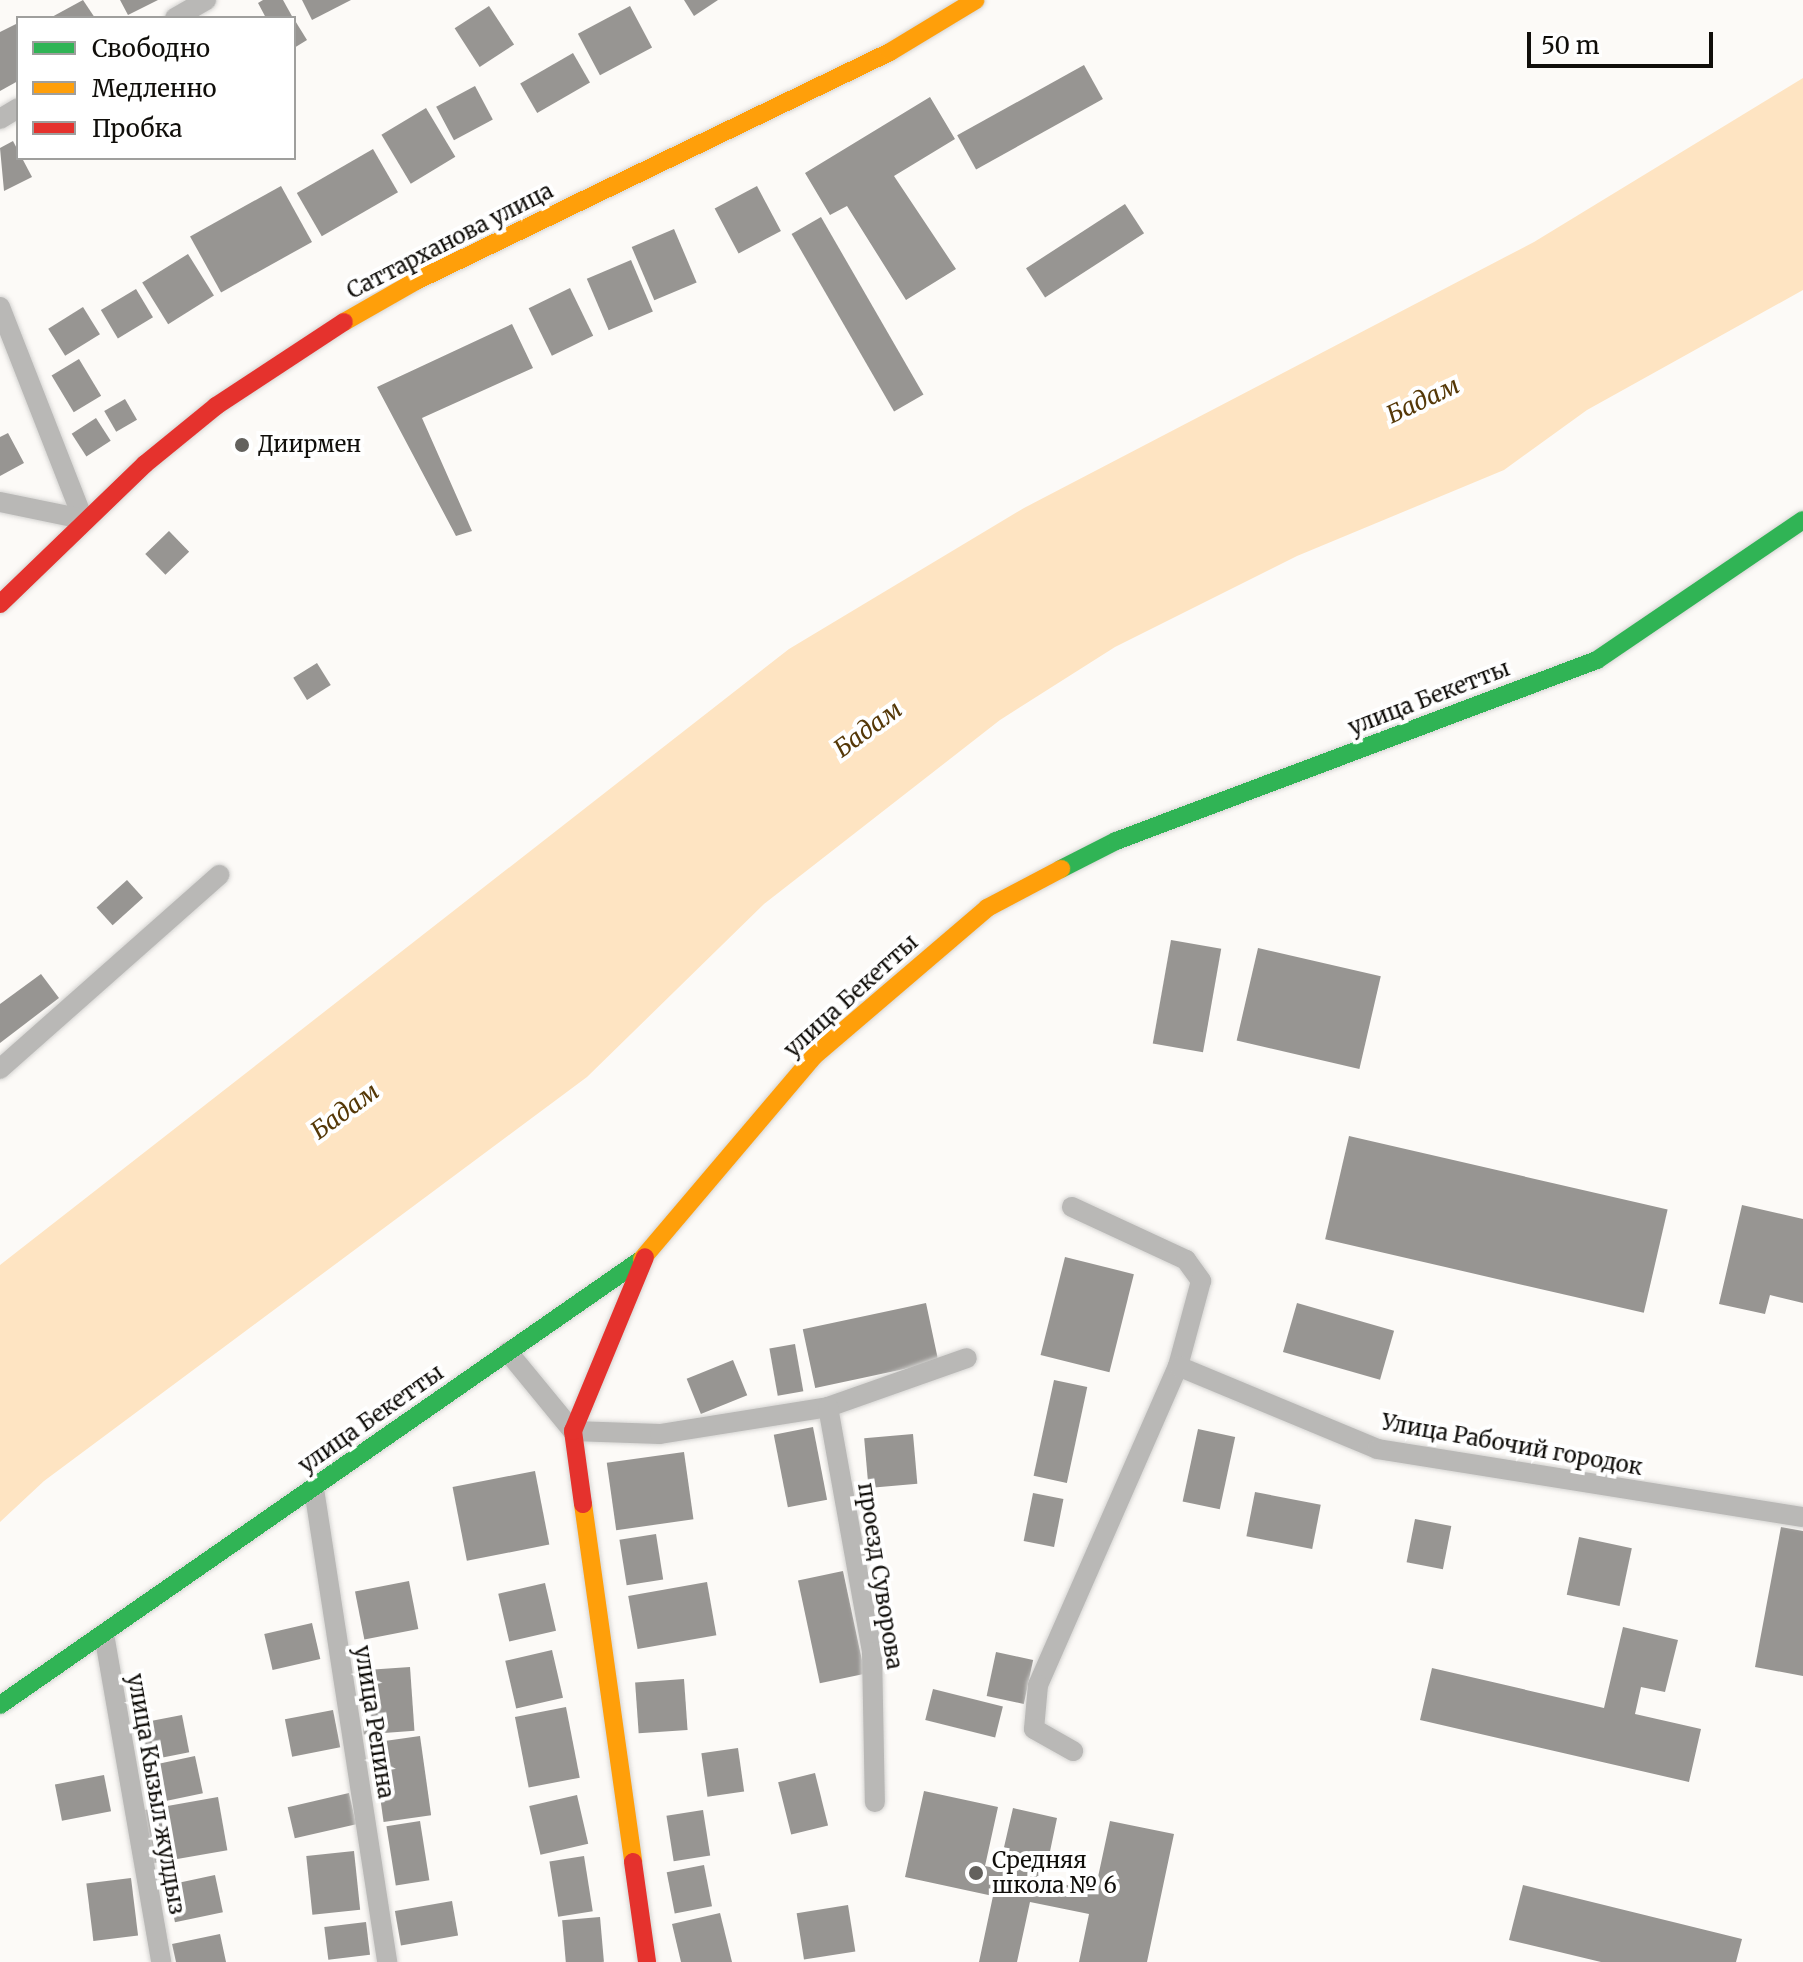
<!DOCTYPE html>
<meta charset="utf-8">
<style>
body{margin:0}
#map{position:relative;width:1803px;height:1962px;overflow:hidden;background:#fcfaf7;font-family:Merriweather,serif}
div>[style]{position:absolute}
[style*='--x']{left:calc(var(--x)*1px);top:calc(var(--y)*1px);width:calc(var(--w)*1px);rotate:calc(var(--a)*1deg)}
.water>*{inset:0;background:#fee4c2}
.building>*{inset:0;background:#979592;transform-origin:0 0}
.roads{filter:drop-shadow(0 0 2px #d5d4d2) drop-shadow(0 0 2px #d5d4d2)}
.street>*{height:20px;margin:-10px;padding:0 10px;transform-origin:10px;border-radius:10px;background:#b9b8b6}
.fast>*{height:18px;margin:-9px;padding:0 9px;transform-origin:9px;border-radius:9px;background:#30b455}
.slow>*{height:18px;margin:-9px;padding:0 9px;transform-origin:9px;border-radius:9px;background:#ff9f0a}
.jam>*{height:18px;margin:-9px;padding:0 9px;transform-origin:9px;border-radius:9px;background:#e5322d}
.dots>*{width:22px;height:22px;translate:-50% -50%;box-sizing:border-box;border:4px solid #fff;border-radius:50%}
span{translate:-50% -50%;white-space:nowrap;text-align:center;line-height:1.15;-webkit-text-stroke:8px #fff;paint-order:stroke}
.street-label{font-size:22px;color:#100e0a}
.poi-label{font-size:22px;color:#100e0a}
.left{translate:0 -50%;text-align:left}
.water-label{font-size:24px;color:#553807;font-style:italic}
.legend{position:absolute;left:16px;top:16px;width:280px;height:144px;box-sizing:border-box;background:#fff;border:2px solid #9f9f9d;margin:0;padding:10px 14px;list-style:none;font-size:24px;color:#100e0a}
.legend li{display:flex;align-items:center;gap:16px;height:40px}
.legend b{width:40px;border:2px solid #9f9f9d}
.scale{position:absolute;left:1527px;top:32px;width:186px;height:36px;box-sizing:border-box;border:4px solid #100e0a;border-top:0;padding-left:10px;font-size:24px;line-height:28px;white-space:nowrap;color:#100e0a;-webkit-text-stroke:6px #fff;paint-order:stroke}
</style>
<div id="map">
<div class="water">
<div style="clip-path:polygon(1803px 78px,1803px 290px,1587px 410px,1504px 470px,1297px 556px,1115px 647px,1000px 720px,764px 904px,587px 1077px,44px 1481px,0 1522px,0 1265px,789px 649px,1024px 508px,1534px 242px)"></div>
</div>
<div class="building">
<div style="clip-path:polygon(83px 0,95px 18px,50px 18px)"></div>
<div style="clip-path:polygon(120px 0,158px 0,128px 15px)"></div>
<div style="clip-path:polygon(263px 0,283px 0,293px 18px,266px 18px,258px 3px)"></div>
<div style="clip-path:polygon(302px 0,351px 0,312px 20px)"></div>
<div style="clip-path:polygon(684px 0,718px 0,694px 16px)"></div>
<div style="left:489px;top:6px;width:46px;height:41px;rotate:57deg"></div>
<div style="left:630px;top:6px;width:47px;height:59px;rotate:62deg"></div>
<div style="clip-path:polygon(294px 19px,307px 40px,294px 48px)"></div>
<div style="clip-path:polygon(18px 23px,18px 81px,0 91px,0 32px)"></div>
<div style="left:573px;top:53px;width:34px;height:61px;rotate:60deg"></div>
<div style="left:1084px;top:65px;width:39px;height:145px;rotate:61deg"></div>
<div style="left:475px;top:86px;width:38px;height:44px;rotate:62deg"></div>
<div style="clip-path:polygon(930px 97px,955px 139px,894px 176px,956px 269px,906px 300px,847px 206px,830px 215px,805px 173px)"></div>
<div style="left:426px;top:108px;width:57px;height:52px;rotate:59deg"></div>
<div style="clip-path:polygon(13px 141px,32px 177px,4px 191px,0 148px)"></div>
<div style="left:373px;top:149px;width:50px;height:88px;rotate:60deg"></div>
<div style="left:281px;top:186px;width:64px;height:104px;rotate:61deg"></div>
<div style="left:757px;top:186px;width:51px;height:48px;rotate:62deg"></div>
<div style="left:1125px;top:204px;width:35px;height:118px;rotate:57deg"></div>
<div style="left:821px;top:217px;width:205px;height:34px;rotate:60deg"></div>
<div style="left:674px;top:229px;width:58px;height:46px;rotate:67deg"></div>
<div style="left:188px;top:254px;width:49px;height:54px;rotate:58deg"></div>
<div style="left:631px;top:260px;width:56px;height:48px;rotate:67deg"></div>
<div style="left:570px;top:288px;width:53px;height:46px;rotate:64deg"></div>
<div style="left:136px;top:289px;width:33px;height:41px;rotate:59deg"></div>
<div style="left:83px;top:307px;width:32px;height:41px;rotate:58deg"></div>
<div style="clip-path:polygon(512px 324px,533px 368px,422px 418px,472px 531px,456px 536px,377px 387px)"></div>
<div style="left:79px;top:359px;width:43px;height:32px;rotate:59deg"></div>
<div style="left:125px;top:399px;width:24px;height:24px;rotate:60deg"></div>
<div style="left:96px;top:418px;width:27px;height:29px;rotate:57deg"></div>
<div style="clip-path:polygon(8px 433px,24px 463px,0 476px,0 437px)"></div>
<div style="left:169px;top:531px;width:29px;height:33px;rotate:46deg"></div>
<div style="left:317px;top:663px;width:26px;height:28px;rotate:58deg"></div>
<div style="left:127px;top:880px;width:24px;height:41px;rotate:48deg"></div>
<div style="left:1171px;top:940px;width:51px;height:105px;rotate:10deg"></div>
<div style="left:1258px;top:948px;width:126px;height:95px;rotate:13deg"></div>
<div style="clip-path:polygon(41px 974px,59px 998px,0 1043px,0 1004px)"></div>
<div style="left:1349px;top:1136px;width:327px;height:106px;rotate:13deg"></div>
<div style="clip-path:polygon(1742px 1205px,1803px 1219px,1803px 1303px,1770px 1295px,1765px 1314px,1719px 1304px)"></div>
<div style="left:1065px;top:1257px;width:71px;height:101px;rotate:14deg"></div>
<div style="left:926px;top:1303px;width:60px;height:126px;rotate:78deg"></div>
<div style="left:1297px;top:1303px;width:101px;height:51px;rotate:16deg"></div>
<div style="left:795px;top:1344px;width:48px;height:26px;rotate:80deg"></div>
<div style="left:733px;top:1360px;width:38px;height:50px;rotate:68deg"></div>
<div style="left:1054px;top:1380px;width:34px;height:98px;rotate:12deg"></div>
<div style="left:813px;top:1427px;width:74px;height:40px;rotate:79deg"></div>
<div style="left:1198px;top:1429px;width:38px;height:74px;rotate:12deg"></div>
<div style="left:913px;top:1434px;width:50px;height:49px;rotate:85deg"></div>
<div style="left:684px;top:1452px;width:68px;height:78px;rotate:82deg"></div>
<div style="left:535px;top:1471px;width:75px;height:84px;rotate:79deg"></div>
<div style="left:1255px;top:1492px;width:67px;height:45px;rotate:11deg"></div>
<div style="left:1033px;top:1493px;width:31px;height:49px;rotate:11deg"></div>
<div style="left:1415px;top:1519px;width:37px;height:44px;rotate:11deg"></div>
<div style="clip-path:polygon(1781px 1527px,1803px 1531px,1803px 1676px,1755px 1667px)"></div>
<div style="left:656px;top:1534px;width:46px;height:37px;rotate:81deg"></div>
<div style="left:1579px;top:1537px;width:54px;height:59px;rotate:12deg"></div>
<div style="left:843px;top:1571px;width:105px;height:46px;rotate:78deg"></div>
<div style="left:409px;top:1581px;width:49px;height:55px;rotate:79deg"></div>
<div style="left:707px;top:1582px;width:54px;height:80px;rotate:80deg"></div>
<div style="left:545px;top:1583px;width:49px;height:48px;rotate:77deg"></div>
<div style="left:312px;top:1623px;width:37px;height:49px;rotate:77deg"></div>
<div style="clip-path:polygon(1623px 1627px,1678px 1640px,1665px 1692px,1641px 1687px,1635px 1714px,1701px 1729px,1689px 1782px,1420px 1720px,1432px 1668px,1604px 1708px)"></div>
<div style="left:552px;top:1650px;width:49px;height:48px;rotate:77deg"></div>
<div style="left:996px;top:1652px;width:38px;height:45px;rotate:12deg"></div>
<div style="left:410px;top:1667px;width:64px;height:51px;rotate:86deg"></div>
<div style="left:684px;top:1679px;width:51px;height:49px;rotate:86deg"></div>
<div style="left:933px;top:1689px;width:72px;height:32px;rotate:14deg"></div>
<div style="left:566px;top:1707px;width:72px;height:52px;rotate:79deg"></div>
<div style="left:333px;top:1710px;width:38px;height:49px;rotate:79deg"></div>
<div style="left:182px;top:1715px;width:38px;height:49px;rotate:79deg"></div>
<div style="left:420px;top:1736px;width:80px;height:48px;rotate:82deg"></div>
<div style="left:738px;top:1748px;width:44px;height:37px;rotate:82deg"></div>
<div style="left:195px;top:1756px;width:38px;height:49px;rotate:78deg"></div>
<div style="left:815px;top:1773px;width:54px;height:38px;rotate:76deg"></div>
<div style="left:104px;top:1775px;width:37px;height:50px;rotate:79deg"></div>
<div style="clip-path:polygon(924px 1791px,998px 1807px,985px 1866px,999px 1869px,1013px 1808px,1057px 1818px,1044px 1880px,1095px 1891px,1110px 1821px,1174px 1834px,1147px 1962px,1079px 1962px,1089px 1914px,1030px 1902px,1017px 1962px,979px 1962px,993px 1896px,905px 1877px)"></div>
<div style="left:349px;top:1793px;width:32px;height:63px;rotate:77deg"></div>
<div style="left:577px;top:1795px;width:50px;height:49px;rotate:77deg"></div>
<div style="left:218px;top:1797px;width:54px;height:80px;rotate:80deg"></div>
<div style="left:703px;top:1810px;width:46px;height:37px;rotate:81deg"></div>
<div style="left:420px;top:1821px;width:60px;height:34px;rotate:81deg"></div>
<div style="left:354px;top:1851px;width:59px;height:48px;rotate:84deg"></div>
<div style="left:584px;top:1856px;width:56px;height:35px;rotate:81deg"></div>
<div style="left:704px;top:1865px;width:42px;height:38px;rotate:79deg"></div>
<div style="left:215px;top:1875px;width:38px;height:49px;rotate:78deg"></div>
<div style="left:131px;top:1878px;width:58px;height:45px;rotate:83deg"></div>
<div style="clip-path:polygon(1523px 1885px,1742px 1939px,1736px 1962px,1601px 1962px,1509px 1940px)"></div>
<div style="left:452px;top:1901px;width:35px;height:58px;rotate:80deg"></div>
<div style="left:848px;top:1905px;width:47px;height:52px;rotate:81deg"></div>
<div style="clip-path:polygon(720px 1913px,732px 1962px,681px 1962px,672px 1924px)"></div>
<div style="left:600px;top:1917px;width:45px;height:38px;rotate:85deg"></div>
<div style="left:366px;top:1922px;width:33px;height:42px;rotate:83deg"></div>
<div style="clip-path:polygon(220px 1934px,226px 1962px,176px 1962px,172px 1944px)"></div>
</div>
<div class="roads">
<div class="street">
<div style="--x:175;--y:18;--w:36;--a:-30"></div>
<div style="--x:0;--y:119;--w:21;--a:-31"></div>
<div style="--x:0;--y:307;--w:228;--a:68.6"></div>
<div style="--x:0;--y:502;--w:85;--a:11.6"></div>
<div style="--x:0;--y:1069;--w:293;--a:-41.5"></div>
<div style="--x:1072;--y:1207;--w:126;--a:24.9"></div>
<div style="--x:1186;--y:1260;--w:26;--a:54"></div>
<div style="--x:1201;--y:1281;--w:88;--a:105.1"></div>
<div style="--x:1178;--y:1366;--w:348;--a:113.7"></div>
<div style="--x:1038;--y:1685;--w:44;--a:95.2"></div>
<div style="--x:1034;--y:1729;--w:45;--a:29.4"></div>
<div style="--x:508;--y:1352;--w:102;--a:50.6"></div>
<div style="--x:573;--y:1431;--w:87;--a:2"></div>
<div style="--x:660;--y:1434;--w:170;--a:-9.1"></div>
<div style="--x:828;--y:1407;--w:147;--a:-19.4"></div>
<div style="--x:1178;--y:1366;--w:216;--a:22.6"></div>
<div style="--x:1377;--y:1449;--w:431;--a:9.1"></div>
<div style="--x:828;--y:1407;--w:249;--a:79.8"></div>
<div style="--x:872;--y:1652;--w:150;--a:88.9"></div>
<div style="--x:314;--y:1489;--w:479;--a:81.2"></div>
<div style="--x:104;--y:1634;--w:333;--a:80.1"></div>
</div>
<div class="fast">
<div style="--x:1061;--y:869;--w:62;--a:-27"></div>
<div style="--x:1116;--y:841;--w:514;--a:-20.62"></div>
<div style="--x:1597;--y:660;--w:249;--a:-34.2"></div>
<div style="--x:0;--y:1705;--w:782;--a:-34.79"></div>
</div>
<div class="slow">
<div style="--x:344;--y:322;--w:83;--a:-29.7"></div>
<div style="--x:416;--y:281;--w:526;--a:-25.79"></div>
<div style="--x:890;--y:52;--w:100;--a:-31.2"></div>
<div style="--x:642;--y:1259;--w:266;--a:-49.7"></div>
<div style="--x:814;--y:1056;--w:228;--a:-40.5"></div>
<div style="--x:987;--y:908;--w:84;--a:-27.8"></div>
<div style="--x:583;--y:1504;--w:361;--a:82"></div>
</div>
<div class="jam">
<div style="--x:0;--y:604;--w:202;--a:-44"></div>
<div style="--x:145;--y:464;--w:92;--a:-39.2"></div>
<div style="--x:216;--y:406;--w:153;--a:-33.3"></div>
<div style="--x:583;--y:1504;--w:74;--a:-97.8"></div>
<div style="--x:573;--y:1431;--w:188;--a:-67.5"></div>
<div style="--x:633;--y:1862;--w:101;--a:82"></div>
</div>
</div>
<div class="dots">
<div style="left:242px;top:445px;background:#63615d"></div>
<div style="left:976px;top:1873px;background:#63615d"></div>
</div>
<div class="street-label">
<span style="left:450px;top:241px;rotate:-27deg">Саттарханова улица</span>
<span style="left:1429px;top:698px;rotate:-21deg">улица Бекетты</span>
<span style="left:851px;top:996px;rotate:-42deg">улица Бекетты</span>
<span style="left:371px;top:1419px;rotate:-35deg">улица Бекетты</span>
<span style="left:1512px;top:1445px;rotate:10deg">Улица Рабочий городок</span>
<span style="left:880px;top:1576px;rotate:81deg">проезд Суворова</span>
<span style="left:374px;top:1722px;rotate:81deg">улица Репина</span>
<span style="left:156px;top:1794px;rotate:80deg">улица Кызыл жулдыз</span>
</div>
<div class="poi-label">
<span class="left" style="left:258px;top:445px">Диирмен</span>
<span class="left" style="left:992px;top:1873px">Средняя<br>школа № 6</span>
</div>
<div class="water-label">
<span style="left:1423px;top:400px;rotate:-25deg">Бадам</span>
<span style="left:868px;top:729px;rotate:-36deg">Бадам</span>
<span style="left:345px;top:1111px;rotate:-36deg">Бадам</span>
</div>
<ul class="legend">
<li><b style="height:10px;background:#30b455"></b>Свободно</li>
<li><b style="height:10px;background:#ff9f0a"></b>Медленно</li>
<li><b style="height:10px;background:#e5322d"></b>Пробка</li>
</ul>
<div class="scale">50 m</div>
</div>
